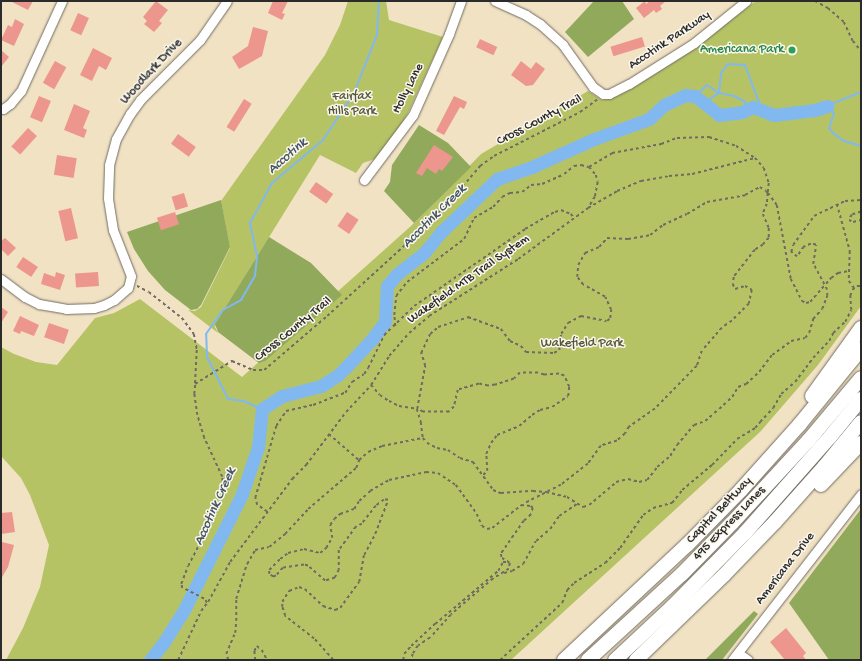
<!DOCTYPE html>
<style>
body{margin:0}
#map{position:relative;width:862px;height:661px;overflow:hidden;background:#f1e2c4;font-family:"Gochi Hand",sans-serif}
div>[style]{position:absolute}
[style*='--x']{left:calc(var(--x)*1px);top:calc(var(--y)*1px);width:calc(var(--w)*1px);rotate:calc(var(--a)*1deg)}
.green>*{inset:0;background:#b6c365}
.forest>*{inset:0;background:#90a95a}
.stream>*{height:2px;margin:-1px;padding:0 1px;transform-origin:1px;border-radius:1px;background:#81b8f0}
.river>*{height:13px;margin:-6.5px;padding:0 6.5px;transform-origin:6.5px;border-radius:6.5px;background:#81b8f0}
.building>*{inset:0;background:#ed968e;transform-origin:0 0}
.path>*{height:1.5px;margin-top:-0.75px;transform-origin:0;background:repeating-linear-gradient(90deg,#706b61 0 3px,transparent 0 6px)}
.roads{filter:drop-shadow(0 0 1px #706b61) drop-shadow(0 0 1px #706b61)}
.minor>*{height:9px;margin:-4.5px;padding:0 4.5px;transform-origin:4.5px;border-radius:4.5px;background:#fff}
.highway>*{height:14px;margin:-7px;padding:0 7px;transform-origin:7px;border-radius:7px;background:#fff}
.dots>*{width:11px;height:11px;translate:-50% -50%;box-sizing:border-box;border:2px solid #fbf7ec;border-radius:50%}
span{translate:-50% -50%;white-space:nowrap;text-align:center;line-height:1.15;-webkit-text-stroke:3px #fbf7ec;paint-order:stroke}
.street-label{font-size:13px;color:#2b2b2b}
.leisure-label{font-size:13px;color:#27864d}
.right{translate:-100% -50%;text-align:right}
.park-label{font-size:13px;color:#55593c}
.water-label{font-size:14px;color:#455566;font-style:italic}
.frame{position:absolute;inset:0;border:2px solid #2b2b2b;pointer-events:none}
</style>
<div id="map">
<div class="green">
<div style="clip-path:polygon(348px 1px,386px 1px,389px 20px,443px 37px,408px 113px,394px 137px,378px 158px,363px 163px,356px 173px,320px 155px,217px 321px,215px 327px,218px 333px,188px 310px,195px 311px,201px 307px,230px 248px,221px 201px,325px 55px,340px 25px)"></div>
<div style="clip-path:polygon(756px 1px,861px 1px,861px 306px,818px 365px,760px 432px,511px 660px,6px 660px,23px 628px,40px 587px,49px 545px,30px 495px,21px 478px,1px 456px,1px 347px,14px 354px,36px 362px,57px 365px,95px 318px,114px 313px,140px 299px,242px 377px,411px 226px,481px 154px,588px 91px,602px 100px,617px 96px,691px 50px)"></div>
</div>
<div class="forest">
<div style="clip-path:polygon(594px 1px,622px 1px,634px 19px,588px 57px,565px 32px)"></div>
<div style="clip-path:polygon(419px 125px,448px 143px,471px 167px,414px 223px,384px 191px,390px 182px,392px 165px)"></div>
<div style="clip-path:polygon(221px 200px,230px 247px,201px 305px,197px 309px,191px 310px,165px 290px,148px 271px,134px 249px,127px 232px)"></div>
<div style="clip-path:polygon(269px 237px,311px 263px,342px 295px,265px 361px,259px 363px,218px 332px,215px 324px)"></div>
<div style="clip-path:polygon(861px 509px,861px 660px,829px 660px,789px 603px)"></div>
<div style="clip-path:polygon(754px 611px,758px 614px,722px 660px,705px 660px)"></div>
</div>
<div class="stream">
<div style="--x:861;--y:92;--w:37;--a:158"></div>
<div style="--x:827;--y:106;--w:10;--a:45"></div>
<div style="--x:834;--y:113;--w:16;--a:108"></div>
<div style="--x:829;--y:128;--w:8;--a:50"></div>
<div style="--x:834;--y:134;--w:12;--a:35"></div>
<div style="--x:844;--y:141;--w:18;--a:16"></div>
<div style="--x:695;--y:96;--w:16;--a:-43"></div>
<div style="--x:707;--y:85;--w:14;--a:34"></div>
<div style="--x:719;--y:93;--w:15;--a:11"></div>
<div style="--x:734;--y:96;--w:11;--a:27"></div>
<div style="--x:744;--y:101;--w:9;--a:58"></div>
<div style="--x:704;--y:103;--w:18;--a:-34"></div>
<div style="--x:719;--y:93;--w:20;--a:-84"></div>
<div style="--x:721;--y:73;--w:11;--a:-52"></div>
<div style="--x:728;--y:64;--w:17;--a:3"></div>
<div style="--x:745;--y:65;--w:49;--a:69.7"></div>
<div style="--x:262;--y:409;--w:21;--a:-157"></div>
<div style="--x:243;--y:401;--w:15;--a:-172"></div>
<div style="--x:228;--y:399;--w:47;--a:-116.6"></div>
<div style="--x:207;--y:357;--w:23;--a:-92"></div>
<div style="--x:206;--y:334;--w:29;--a:-55"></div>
<div style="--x:223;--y:310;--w:21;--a:-29"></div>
<div style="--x:241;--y:300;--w:28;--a:-60"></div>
<div style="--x:255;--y:276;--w:20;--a:-84"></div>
<div style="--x:257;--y:256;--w:34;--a:-102"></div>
<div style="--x:250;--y:223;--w:46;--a:-61.2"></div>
<div style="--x:272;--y:183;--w:67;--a:-40.1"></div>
<div style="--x:323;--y:140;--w:56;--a:-56.6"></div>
<div style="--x:354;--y:93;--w:62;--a:-68.4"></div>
<div style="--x:377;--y:35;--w:34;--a:-87"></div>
</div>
<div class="river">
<div style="--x:150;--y:660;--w:23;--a:-52"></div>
<div style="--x:164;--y:642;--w:40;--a:-58"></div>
<div style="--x:185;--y:608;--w:127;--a:-63.4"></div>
<div style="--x:242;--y:494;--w:50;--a:-71.2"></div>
<div style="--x:258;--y:447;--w:38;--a:-84"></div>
<div style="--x:262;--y:409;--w:24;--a:-33"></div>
<div style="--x:282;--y:396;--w:40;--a:-14.4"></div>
<div style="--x:321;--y:386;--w:20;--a:-33"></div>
<div style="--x:338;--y:375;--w:13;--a:-45"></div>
<div style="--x:347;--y:366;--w:37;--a:-47"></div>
<div style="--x:372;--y:339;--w:21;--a:-53"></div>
<div style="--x:385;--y:322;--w:36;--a:-87"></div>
<div style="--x:387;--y:286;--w:16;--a:-50"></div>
<div style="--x:397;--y:274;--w:34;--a:-38"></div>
<div style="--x:424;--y:253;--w:27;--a:-51"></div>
<div style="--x:441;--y:232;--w:77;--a:-43.4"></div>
<div style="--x:497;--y:179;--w:39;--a:-19"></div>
<div style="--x:534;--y:166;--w:66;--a:-24.2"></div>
<div style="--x:594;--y:139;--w:59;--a:-20"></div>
<div style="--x:649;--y:119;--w:21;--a:-43"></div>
<div style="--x:664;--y:105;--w:23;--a:-25"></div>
<div style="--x:685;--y:95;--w:10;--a:6"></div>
<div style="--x:695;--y:96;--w:31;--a:38"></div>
<div style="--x:719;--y:115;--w:23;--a:-7"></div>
<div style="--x:742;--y:112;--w:12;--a:-24"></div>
<div style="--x:753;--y:107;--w:22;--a:21"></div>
<div style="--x:774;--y:115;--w:41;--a:-7"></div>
<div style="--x:815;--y:110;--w:13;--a:-18"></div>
</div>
<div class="building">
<div style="clip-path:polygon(10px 1px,33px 1px,28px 10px)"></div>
<div style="clip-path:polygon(156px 1px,168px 10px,159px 21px,162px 23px,154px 32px,144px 24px,147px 21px,143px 17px)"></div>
<div style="clip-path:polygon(273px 1px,288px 1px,282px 13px,285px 14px,282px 20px,268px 13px)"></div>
<div style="clip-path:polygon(645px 1px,646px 4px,650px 1px,666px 1px,660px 6px,662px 9px,656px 13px,654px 10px,644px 18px,636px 8px)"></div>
<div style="left:78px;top:13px;width:12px;height:19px;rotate:24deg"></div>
<div style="clip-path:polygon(15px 19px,24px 24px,14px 46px,1px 40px,8px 25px,12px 27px)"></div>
<div style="clip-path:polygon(253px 27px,268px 31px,262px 56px,239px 69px,232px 57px,248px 46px)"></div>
<div style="left:642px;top:37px;width:10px;height:33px;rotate:73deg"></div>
<div style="left:480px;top:39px;width:19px;height:9px;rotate:25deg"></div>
<div style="clip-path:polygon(93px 48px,112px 58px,106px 70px,99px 66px,92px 81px,80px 75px)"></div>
<div style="clip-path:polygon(1px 50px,9px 57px,1px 67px)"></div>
<div style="left:55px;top:61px;width:13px;height:25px;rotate:29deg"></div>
<div style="clip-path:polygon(521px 61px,531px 69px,536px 62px,545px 69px,533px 85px,526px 86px,511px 75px)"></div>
<div style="left:39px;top:96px;width:13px;height:23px;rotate:23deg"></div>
<div style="clip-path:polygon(454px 96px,467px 102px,464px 109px,460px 107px,444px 135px,436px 131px)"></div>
<div style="left:244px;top:99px;width:9px;height:33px;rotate:32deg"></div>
<div style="clip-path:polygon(74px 104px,90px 111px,83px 128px,87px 130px,84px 138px,64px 130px)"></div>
<div style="left:28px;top:128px;width:12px;height:25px;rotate:42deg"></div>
<div style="left:178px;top:134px;width:22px;height:12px;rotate:36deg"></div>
<div style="clip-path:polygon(434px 145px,453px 157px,442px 171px,439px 169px,436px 174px,427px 168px,422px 176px,416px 173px)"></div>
<div style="left:57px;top:155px;width:20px;height:20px;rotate:9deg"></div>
<div style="left:316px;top:182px;width:21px;height:12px;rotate:35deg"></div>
<div style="left:184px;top:193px;width:14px;height:13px;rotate:73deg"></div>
<div style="left:71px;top:208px;width:31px;height:13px;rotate:77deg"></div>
<div style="left:175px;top:212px;width:13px;height:19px;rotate:72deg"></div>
<div style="left:347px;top:212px;width:14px;height:17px;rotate:34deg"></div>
<div style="clip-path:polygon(5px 238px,16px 248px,8px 256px,1px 249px,1px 241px)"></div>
<div style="left:23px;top:257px;width:18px;height:12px;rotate:34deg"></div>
<div style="clip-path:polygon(56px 272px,65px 275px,60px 290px,41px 284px,44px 273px,55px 277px)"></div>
<div style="left:98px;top:272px;width:14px;height:23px;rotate:86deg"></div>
<div style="clip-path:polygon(1px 307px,8px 312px,1px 323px)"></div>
<div style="clip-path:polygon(20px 316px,39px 325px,34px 336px,21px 331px,20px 334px,13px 331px)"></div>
<div style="left:49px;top:323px;width:21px;height:15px;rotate:19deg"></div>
<div style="clip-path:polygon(12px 512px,15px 532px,1px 534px,1px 513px)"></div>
<div style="clip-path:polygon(2px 542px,14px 545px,8px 567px,1px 579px)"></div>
<div style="clip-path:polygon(786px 628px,806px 653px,803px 656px,806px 660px,785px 660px,770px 642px)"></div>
</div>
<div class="path">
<div style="--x:815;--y:1;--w:15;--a:28"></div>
<div style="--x:828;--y:8;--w:21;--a:41"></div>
<div style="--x:844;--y:22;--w:21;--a:65"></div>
<div style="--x:853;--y:41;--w:13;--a:51"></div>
<div style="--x:589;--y:167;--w:27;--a:-31"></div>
<div style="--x:612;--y:153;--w:50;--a:-10.4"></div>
<div style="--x:661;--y:144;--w:17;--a:-21"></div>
<div style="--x:677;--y:138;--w:32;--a:-2"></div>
<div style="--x:709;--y:137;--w:28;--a:18"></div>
<div style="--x:736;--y:146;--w:22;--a:32"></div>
<div style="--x:755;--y:158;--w:13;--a:48"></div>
<div style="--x:764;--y:168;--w:16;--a:72"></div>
<div style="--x:769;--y:183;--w:10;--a:96"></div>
<div style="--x:768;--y:193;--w:15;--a:53"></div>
<div style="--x:777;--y:205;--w:75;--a:79.3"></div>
<div style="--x:791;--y:279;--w:25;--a:63"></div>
<div style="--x:802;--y:301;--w:4;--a:27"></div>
<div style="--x:806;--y:303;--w:4;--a:-14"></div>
<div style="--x:810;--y:302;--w:32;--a:-49"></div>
<div style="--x:831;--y:278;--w:9;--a:-36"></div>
<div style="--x:838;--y:273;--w:11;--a:-10"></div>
<div style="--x:837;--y:204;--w:49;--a:74.5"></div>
<div style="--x:850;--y:251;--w:30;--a:92"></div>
<div style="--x:849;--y:281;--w:9;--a:54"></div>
<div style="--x:861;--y:212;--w:9;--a:162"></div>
<div style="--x:852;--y:215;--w:6;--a:121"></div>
<div style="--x:849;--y:220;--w:4;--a:27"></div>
<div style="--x:853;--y:222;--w:8;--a:-14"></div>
<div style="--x:137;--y:286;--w:13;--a:27"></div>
<div style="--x:149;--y:292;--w:42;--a:38.2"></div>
<div style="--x:182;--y:318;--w:20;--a:53"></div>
<div style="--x:194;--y:334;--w:16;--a:79"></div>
<div style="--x:197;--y:350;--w:34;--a:93"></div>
<div style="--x:395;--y:326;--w:11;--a:-95"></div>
<div style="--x:394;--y:315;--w:19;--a:-84"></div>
<div style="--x:396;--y:296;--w:18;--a:-52"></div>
<div style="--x:407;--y:282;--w:71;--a:-37"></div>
<div style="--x:464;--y:239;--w:23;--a:-65"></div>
<div style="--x:474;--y:218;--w:22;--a:-30"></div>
<div style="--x:493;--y:207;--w:13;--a:-48"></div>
<div style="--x:502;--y:197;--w:9;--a:-27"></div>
<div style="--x:510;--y:193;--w:12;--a:-5"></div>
<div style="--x:522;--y:192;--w:11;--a:-38"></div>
<div style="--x:531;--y:185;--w:11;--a:-5"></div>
<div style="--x:542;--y:184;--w:24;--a:-24"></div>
<div style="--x:564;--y:174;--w:13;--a:-39"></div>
<div style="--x:574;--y:166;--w:7;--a:-8"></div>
<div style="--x:581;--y:165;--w:8;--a:14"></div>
<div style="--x:589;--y:167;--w:11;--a:49"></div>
<div style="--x:596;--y:175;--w:7;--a:74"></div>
<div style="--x:598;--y:182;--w:15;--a:101"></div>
<div style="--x:595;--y:197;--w:12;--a:121"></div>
<div style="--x:371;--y:385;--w:13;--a:48"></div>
<div style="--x:380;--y:395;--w:11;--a:34"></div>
<div style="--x:389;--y:401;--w:11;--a:27"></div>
<div style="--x:399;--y:406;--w:18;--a:9"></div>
<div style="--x:417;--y:409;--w:14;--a:73"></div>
<div style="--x:421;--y:422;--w:16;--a:83"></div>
<div style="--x:423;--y:438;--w:6;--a:51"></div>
<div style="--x:427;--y:443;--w:11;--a:27"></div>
<div style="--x:437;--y:448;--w:11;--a:10"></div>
<div style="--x:448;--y:450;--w:14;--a:34"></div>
<div style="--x:460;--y:458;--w:14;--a:17"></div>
<div style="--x:473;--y:462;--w:34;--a:54"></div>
<div style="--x:493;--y:490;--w:9;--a:21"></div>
<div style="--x:501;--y:493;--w:32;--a:-4"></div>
<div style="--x:533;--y:491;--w:13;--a:4"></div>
<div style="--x:546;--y:492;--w:22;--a:13"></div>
<div style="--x:567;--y:497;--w:19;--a:32"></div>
<div style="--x:583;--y:507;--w:6;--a:-18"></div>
<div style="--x:589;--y:505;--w:35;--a:-40"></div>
<div style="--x:616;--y:482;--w:12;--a:-14"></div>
<div style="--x:628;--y:479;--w:11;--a:15"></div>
<div style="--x:639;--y:482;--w:8;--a:-14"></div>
<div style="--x:647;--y:480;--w:16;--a:-52"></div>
<div style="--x:657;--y:467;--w:17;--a:-40"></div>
<div style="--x:670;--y:456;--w:13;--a:-58"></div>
<div style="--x:677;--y:445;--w:26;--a:-50"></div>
<div style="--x:694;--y:425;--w:12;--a:-20"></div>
<div style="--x:705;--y:421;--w:18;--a:-41"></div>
<div style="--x:719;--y:409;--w:18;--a:-43"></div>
<div style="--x:732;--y:397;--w:12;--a:-59"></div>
<div style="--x:738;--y:387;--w:9;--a:-21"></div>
<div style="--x:746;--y:384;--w:18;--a:-43"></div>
<div style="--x:759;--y:372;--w:21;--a:-53"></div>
<div style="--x:772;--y:355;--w:24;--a:-36"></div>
<div style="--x:791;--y:341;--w:14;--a:-12"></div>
<div style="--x:805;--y:338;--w:6;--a:-51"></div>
<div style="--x:809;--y:333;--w:15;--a:-74"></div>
<div style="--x:813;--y:319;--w:13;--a:-48"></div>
<div style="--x:822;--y:309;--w:14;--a:-69"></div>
<div style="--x:827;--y:296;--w:6;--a:-90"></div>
<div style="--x:827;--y:290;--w:30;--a:-118"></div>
<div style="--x:813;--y:264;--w:19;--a:-81"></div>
<div style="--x:816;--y:245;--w:5;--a:-169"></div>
<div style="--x:811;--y:244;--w:8;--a:157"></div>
<div style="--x:804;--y:247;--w:12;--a:125"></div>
<div style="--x:797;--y:257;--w:8;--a:-140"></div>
<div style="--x:791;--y:252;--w:7;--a:-74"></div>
<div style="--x:793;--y:245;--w:36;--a:-54"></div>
<div style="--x:814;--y:216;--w:34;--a:-26"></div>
<div style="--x:845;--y:201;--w:16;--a:-4"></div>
<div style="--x:329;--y:434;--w:40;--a:41"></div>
<div style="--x:483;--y:475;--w:6;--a:-45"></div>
<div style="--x:487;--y:471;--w:17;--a:-93"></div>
<div style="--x:486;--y:454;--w:12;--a:-66"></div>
<div style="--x:491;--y:443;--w:10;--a:-53"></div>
<div style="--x:497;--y:435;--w:24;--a:-22"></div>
<div style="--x:519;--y:426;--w:17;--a:-40"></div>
<div style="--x:532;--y:415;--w:9;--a:-32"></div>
<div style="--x:540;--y:410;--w:12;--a:-14"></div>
<div style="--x:552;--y:407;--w:19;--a:-35"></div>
<div style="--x:568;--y:396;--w:9;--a:-84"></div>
<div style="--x:569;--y:387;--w:12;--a:-114"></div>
<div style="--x:564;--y:376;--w:5;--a:-158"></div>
<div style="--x:559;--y:374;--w:15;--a:176"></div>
<div style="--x:544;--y:375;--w:6;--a:-162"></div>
<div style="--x:538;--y:373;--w:18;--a:180"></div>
<div style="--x:520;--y:373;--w:8;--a:135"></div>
<div style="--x:514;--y:379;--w:20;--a:162"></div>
<div style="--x:495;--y:385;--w:7;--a:172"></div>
<div style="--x:488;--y:386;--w:9;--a:-167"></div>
<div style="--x:479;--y:384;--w:22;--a:164"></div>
<div style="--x:458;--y:390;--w:17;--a:103"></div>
<div style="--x:454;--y:407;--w:7;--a:135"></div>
<div style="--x:449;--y:412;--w:26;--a:180"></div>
<div style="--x:423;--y:412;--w:7;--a:-153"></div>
<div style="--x:417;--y:409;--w:44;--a:-79.5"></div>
<div style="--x:425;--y:366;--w:14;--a:-107"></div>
<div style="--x:421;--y:353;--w:21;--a:-65"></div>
<div style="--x:430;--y:334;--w:11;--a:-41"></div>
<div style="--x:438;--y:327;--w:32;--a:-18"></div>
<div style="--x:468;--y:317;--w:35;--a:20"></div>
<div style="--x:501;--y:329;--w:15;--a:53"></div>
<div style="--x:510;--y:341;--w:12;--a:24"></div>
<div style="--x:521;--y:346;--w:8;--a:50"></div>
<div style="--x:526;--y:352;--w:28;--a:2"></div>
<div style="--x:554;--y:353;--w:6;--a:-31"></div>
<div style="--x:559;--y:350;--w:16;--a:-83"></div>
<div style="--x:561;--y:334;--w:13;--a:-58"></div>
<div style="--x:568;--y:323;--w:15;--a:-28"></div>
<div style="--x:581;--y:316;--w:26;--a:11"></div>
<div style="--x:607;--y:321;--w:4;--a:-45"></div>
<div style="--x:610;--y:318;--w:8;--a:-83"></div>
<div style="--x:611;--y:310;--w:14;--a:-115"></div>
<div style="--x:605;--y:297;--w:25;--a:-151"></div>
<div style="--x:583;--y:285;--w:10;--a:-127"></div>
<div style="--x:577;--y:277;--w:12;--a:-85"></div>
<div style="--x:578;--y:265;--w:14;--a:-60"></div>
<div style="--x:585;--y:253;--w:15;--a:-23"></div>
<div style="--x:599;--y:247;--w:12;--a:-48"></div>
<div style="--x:607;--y:238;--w:21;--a:3"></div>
<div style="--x:628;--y:239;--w:22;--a:-10"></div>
<div style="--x:650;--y:235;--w:16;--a:-38"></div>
<div style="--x:663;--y:225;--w:26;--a:-25"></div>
<div style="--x:687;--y:214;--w:23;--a:-31"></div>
<div style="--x:707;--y:202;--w:39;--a:-10"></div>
<div style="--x:745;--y:195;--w:17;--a:-28"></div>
<div style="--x:760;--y:187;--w:7;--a:34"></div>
<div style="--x:766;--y:191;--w:3;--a:45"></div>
<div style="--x:768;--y:193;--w:11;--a:95"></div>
<div style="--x:767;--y:204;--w:11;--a:112"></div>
<div style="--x:763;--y:214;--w:15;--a:67"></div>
<div style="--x:769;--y:228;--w:10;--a:90"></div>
<div style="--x:769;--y:238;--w:9;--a:131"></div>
<div style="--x:763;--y:245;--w:9;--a:148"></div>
<div style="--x:755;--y:250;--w:34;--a:128"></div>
<div style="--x:734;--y:277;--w:7;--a:98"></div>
<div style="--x:733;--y:284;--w:5;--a:68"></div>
<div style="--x:735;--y:289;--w:10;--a:-17"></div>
<div style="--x:745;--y:286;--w:8;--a:30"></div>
<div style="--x:752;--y:290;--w:14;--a:102"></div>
<div style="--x:749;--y:304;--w:24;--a:135"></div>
<div style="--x:732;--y:321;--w:12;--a:145"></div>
<div style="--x:722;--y:328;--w:30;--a:131"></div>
<div style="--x:702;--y:351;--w:16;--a:108"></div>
<div style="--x:697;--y:366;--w:60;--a:134.3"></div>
<div style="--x:655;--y:409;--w:32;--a:145"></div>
<div style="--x:629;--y:427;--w:8;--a:120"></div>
<div style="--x:625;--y:434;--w:11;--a:139"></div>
<div style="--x:617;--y:441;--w:17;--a:163"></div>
<div style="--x:601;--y:446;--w:22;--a:126"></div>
<div style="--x:588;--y:464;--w:34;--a:142"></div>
<div style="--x:561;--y:485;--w:42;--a:152.8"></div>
<div style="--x:267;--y:512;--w:12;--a:-145"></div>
<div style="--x:257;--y:505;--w:7;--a:-106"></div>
<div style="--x:255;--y:498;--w:75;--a:-73.7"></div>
<div style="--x:276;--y:426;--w:18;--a:-56"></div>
<div style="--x:286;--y:411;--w:28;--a:-13"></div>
<div style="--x:313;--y:405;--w:34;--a:-21"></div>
<div style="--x:345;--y:393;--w:13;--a:-58"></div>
<div style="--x:352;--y:382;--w:14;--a:-34"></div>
<div style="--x:364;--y:374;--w:7;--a:-56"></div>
<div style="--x:368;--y:368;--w:37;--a:-64"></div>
<div style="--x:384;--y:335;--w:42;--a:-44"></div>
<div style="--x:414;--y:306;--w:135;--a:-34.7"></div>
<div style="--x:525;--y:229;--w:34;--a:-30"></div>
<div style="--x:555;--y:212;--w:6;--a:-18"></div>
<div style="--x:561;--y:210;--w:11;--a:22"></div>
<div style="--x:571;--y:214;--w:5;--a:53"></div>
<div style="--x:504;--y:573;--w:8;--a:-14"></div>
<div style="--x:512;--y:571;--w:13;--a:-32"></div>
<div style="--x:523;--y:564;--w:26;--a:-61"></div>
<div style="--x:536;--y:541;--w:18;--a:-41"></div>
<div style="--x:550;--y:529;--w:16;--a:-55"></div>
<div style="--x:559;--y:516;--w:22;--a:-34"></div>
<div style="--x:208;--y:602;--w:46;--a:-61.2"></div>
<div style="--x:230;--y:562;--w:104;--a:-53.2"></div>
<div style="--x:292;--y:479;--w:20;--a:-45"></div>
<div style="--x:306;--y:465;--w:66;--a:-53"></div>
<div style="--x:346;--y:412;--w:37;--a:-47"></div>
<div style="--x:371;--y:385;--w:34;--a:-58"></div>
<div style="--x:389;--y:356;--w:30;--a:-49"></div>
<div style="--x:409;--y:333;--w:26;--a:-40"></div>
<div style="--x:429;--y:316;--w:106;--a:-32.6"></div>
<div style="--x:518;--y:259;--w:87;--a:-36.1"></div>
<div style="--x:588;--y:208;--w:34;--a:-30"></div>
<div style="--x:617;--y:191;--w:26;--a:-23"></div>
<div style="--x:641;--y:181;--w:28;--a:-10"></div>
<div style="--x:669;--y:176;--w:23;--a:-5"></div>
<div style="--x:692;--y:174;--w:65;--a:-14.3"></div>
<div style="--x:178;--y:660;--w:54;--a:-64.9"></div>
<div style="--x:201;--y:611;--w:10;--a:-53"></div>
<div style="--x:207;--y:603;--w:5;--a:-127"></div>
<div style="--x:204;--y:599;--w:25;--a:-153"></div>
<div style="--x:182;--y:588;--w:4;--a:-104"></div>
<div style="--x:181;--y:584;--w:19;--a:-69"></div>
<div style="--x:188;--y:566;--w:63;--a:-62.6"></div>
<div style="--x:217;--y:510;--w:24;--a:-75"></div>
<div style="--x:223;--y:487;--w:10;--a:-96"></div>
<div style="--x:222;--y:477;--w:43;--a:-114.8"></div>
<div style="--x:204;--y:438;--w:24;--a:-107"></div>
<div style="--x:197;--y:415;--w:21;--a:-98"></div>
<div style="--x:194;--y:394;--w:10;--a:-84"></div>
<div style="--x:195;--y:384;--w:44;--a:-31.9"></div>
<div style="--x:232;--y:361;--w:23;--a:23"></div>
<div style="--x:253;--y:370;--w:11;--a:0"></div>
<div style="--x:264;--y:370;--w:83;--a:-40.6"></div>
<div style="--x:327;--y:316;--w:122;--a:-42.3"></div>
<div style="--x:417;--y:234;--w:48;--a:-45"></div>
<div style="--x:451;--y:200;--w:45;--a:-49.5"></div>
<div style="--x:480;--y:166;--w:17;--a:-36"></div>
<div style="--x:494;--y:156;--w:97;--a:-27.1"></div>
<div style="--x:580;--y:112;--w:22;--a:-36"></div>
<div style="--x:228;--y:660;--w:6;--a:-108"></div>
<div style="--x:226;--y:654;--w:23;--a:-67"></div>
<div style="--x:235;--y:633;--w:12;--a:-85"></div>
<div style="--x:236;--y:621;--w:22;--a:-90"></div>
<div style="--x:236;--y:599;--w:37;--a:-73"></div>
<div style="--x:247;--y:564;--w:16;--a:-60"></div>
<div style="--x:255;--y:550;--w:14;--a:-12"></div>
<div style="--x:269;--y:547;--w:21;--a:-39"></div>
<div style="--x:285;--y:534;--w:34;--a:-47"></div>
<div style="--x:308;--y:509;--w:63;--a:-40.5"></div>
<div style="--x:356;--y:468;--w:9;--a:-69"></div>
<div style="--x:359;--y:460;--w:12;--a:-42"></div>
<div style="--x:368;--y:452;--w:15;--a:-23"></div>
<div style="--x:382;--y:446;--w:41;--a:-11.3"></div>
<div style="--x:255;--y:660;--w:9;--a:-96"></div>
<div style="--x:254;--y:651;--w:6;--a:-59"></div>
<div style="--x:257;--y:646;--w:6;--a:39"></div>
<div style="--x:262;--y:650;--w:11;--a:63"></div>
<div style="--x:333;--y:660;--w:28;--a:-132"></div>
<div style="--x:314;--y:639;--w:37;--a:-142"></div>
<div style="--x:285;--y:616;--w:9;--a:-108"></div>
<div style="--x:282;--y:607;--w:5;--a:-90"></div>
<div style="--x:282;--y:602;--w:13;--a:-58"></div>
<div style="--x:289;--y:591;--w:11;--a:-22"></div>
<div style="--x:299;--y:587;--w:6;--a:18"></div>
<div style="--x:305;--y:589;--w:25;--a:43"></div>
<div style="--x:323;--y:606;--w:13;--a:18"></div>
<div style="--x:335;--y:610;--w:5;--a:-22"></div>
<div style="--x:340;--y:608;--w:32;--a:-54"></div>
<div style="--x:359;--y:582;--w:27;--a:-80"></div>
<div style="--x:364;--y:555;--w:24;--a:-62"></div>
<div style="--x:375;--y:534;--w:36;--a:-69"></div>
<div style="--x:388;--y:500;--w:4;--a:180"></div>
<div style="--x:384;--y:500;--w:10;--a:143"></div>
<div style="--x:376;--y:506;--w:23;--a:128"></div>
<div style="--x:362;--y:524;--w:7;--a:153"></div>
<div style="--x:356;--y:527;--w:29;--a:126"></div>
<div style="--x:339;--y:550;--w:20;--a:90"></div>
<div style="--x:339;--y:570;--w:9;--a:117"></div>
<div style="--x:335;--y:578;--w:10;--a:163"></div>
<div style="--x:325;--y:581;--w:23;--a:-139"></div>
<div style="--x:308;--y:566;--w:4;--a:-166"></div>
<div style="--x:304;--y:565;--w:21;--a:172"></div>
<div style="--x:283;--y:568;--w:11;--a:131"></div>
<div style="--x:276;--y:576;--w:3;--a:162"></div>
<div style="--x:273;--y:577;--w:5;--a:-143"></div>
<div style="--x:269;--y:574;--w:4;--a:-90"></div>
<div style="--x:269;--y:570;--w:16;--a:-45"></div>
<div style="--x:280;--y:559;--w:10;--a:-37"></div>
<div style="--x:288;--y:553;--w:16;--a:-14"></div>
<div style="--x:304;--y:549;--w:16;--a:14"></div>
<div style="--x:320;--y:553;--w:8;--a:-40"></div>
<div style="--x:326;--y:548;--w:12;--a:-59"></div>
<div style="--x:332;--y:538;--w:13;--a:-99"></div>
<div style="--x:330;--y:525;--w:7;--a:-56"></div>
<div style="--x:334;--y:519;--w:8;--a:-40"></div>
<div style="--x:340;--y:514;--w:15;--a:-20"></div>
<div style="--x:354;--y:509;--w:9;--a:-58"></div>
<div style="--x:359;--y:501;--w:15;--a:-42"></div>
<div style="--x:370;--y:491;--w:22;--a:-30"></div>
<div style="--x:389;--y:480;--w:38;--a:-12"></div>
<div style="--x:426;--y:472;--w:12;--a:5"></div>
<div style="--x:438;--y:473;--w:22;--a:34"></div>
<div style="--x:456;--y:485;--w:36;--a:54"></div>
<div style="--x:477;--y:514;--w:13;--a:67"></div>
<div style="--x:482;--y:526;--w:6;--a:31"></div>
<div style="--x:487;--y:529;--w:5;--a:-11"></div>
<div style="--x:492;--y:528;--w:37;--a:-38"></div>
<div style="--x:521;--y:505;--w:10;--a:6"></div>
<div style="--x:531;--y:506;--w:3;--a:45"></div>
<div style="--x:533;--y:508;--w:7;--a:106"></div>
<div style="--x:531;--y:515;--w:9;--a:139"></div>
<div style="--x:524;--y:521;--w:40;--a:124.9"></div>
<div style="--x:501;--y:554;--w:4;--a:76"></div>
<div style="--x:502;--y:558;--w:9;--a:32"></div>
<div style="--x:510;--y:563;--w:6;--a:99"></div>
<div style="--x:509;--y:569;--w:19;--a:148"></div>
<div style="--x:493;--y:579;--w:55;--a:139.4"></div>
<div style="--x:451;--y:615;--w:31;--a:132"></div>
<div style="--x:430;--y:638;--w:14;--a:146"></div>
<div style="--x:418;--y:646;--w:9;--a:122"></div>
<div style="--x:413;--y:654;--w:6;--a:108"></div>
<div style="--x:403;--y:660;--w:6;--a:-81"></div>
<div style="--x:404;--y:654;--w:11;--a:-49"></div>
<div style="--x:411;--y:646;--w:33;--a:-43"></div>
<div style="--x:435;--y:624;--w:82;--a:-40.1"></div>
<div style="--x:498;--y:571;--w:10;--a:-61"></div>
<div style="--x:503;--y:562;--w:6;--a:0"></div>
<div style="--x:500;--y:660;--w:84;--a:-42.6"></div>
<div style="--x:562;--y:603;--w:14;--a:-69"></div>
<div style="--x:567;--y:590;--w:10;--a:-45"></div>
<div style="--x:574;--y:583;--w:37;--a:-33"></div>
<div style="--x:605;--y:563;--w:21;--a:-45"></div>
<div style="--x:620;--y:548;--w:40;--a:-55.1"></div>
<div style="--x:643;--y:515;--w:12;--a:-35"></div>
<div style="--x:653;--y:508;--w:20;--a:-15"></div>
<div style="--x:672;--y:503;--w:16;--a:-52"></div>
<div style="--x:682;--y:490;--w:39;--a:-40"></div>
<div style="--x:712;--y:465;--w:36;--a:-46"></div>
<div style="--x:737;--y:439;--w:21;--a:-31"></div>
<div style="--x:755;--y:428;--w:8;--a:-50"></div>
<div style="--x:760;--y:422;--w:19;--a:-47"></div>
<div style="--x:773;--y:408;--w:16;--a:-60"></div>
<div style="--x:781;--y:394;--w:18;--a:-41"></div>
<div style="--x:795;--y:382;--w:30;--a:-53"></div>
<div style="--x:813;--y:358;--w:23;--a:-47"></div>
<div style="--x:829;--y:341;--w:9;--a:-63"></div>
<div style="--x:833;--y:333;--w:16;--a:-43"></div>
<div style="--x:845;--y:322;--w:13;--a:-63"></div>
<div style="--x:851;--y:310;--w:14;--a:-94"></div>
<div style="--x:850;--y:296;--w:6;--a:-72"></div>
<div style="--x:852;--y:290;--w:6;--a:-39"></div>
<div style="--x:857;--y:286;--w:4;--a:0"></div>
</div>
<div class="roads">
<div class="minor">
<div style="--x:495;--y:1;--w:34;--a:24"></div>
<div style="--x:526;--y:15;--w:17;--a:33"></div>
<div style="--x:540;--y:24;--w:31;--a:42"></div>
<div style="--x:563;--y:45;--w:52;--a:54.5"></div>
<div style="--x:593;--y:87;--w:12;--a:35"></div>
<div style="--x:603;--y:94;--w:6;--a:0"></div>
<div style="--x:609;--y:94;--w:22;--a:-27"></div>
<div style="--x:629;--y:84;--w:77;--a:-32.2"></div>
<div style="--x:694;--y:43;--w:67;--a:-38.9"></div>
<div style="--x:3;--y:109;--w:9;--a:-36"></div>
<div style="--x:10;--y:104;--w:17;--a:-50"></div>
<div style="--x:21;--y:91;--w:99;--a:-65.5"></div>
<div style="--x:364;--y:180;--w:81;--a:-53"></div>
<div style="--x:413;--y:115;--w:89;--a:-66"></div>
<div style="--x:449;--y:34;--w:35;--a:-70"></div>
<div style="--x:1;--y:279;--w:30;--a:37"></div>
<div style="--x:25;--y:297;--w:16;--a:27"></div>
<div style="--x:39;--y:304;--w:27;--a:10"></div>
<div style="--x:66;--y:309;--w:28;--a:-2"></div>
<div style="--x:94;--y:308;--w:10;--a:-17"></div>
<div style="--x:104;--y:305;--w:11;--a:-27"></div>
<div style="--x:114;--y:300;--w:18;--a:-41"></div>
<div style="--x:128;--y:288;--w:12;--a:-76"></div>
<div style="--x:131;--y:276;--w:49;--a:-111.4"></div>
<div style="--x:113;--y:230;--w:32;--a:-99"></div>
<div style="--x:108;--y:198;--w:33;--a:-88"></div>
<div style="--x:109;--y:165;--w:27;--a:-75"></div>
<div style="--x:116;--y:139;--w:29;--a:-61"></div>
<div style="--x:130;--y:114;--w:17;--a:-54"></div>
<div style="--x:140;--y:100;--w:85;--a:-45"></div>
<div style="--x:200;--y:40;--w:47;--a:-55.3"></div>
<div style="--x:738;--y:653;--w:12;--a:35"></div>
<div style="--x:732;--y:660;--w:210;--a:-52.1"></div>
</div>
<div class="highway">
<div style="--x:812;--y:396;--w:84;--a:-54.2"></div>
<div style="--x:821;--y:485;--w:58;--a:-46.4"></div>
<div style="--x:564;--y:660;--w:168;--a:-43.1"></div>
<div style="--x:687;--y:545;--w:77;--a:-45.5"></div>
<div style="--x:741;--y:490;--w:89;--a:-48.2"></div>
<div style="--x:800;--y:424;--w:97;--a:-50.9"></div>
<div style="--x:588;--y:660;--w:127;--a:-42.5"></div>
<div style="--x:682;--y:574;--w:71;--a:-45.6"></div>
<div style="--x:732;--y:523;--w:112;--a:-47.2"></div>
<div style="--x:808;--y:441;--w:82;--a:-49.9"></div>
<div style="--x:615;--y:660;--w:79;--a:-43"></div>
<div style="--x:673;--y:606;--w:103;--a:-45.4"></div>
<div style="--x:745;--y:533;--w:128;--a:-48.5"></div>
<div style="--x:830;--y:437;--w:49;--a:-50.8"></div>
<div style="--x:636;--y:660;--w:122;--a:-44"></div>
<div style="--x:724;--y:575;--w:74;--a:-46.1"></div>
<div style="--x:775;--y:522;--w:74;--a:-48.3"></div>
<div style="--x:824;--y:467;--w:58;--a:-50.6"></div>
</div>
</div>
<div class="dots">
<div style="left:792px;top:50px;background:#2e9e5b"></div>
</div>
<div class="street-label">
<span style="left:670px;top:41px;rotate:-34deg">Accotink Parkway</span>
<span style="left:152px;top:72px;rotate:-47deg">Woodlark Drive</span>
<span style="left:409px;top:89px;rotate:-63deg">Holly Lane</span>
<span style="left:540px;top:121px;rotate:-28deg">Cross County Trail</span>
<span style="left:469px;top:280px;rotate:-35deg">Wakefield MTB Trail System</span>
<span style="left:294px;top:330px;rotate:-39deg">Cross County Trail</span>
<span style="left:720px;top:511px;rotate:-46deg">Capital Beltway</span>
<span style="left:730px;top:524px;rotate:-46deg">495 Express Lanes</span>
<span style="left:786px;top:569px;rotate:-52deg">Americana Drive</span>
</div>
<div class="leisure-label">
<span class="right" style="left:784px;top:50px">Americana Park</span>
</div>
<div class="park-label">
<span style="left:352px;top:105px">Fairfax<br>Hills Park</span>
<span style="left:582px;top:344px">Wakefield Park</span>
</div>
<div class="water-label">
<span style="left:288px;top:157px;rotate:-41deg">Accotink</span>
<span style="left:435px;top:217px;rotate:-45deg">Accotink Creek</span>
<span style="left:216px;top:507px;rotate:-66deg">Accotink Creek</span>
</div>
<div class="frame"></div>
</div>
